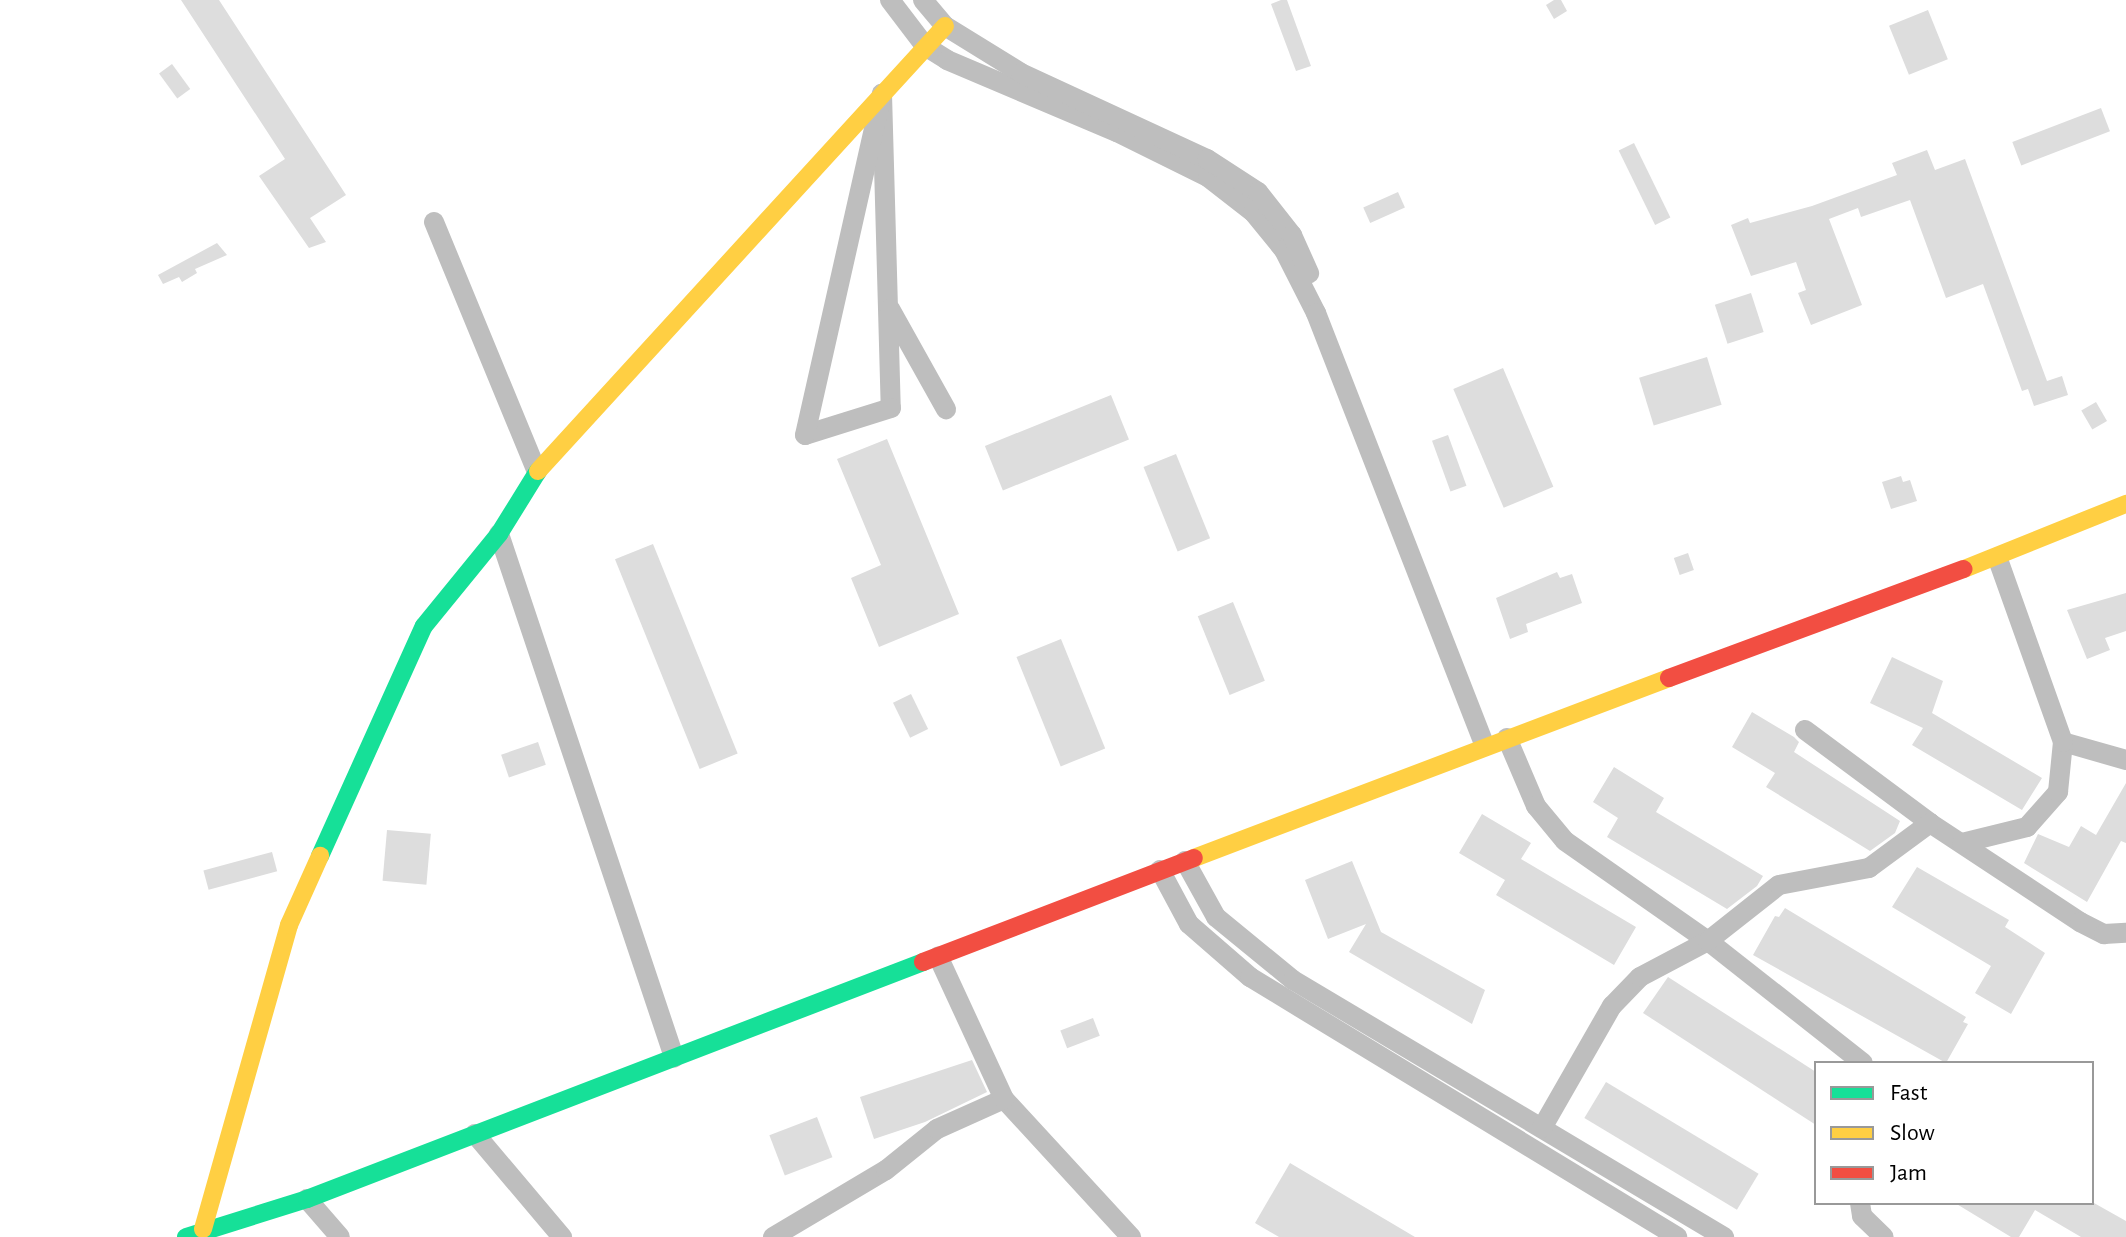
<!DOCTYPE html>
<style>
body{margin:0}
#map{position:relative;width:2126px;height:1237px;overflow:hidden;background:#fff;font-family:"Alegreya Sans",sans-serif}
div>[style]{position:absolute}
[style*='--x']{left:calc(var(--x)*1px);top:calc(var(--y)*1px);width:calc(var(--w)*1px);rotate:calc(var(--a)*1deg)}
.building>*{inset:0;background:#ddd;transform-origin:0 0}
.street>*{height:20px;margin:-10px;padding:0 10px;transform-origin:10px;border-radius:10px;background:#bebebe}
.fast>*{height:18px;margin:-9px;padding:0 9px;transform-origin:9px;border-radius:9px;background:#16e098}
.slow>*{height:18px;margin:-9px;padding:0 9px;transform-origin:9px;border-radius:9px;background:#ffcf43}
.jam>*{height:18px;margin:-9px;padding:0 9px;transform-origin:9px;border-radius:9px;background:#f24e42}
span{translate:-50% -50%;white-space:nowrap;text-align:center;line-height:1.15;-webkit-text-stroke:6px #fff;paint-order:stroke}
.legend{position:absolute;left:1814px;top:1061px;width:280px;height:144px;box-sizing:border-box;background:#fff;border:2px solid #999;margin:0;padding:10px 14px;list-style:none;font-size:24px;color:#000}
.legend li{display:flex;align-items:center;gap:16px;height:40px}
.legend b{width:40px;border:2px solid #999}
</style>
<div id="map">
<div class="building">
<div style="clip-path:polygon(181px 0,219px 0,346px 195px,310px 218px,326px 242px,309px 248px,259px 176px,285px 159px)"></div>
<div style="clip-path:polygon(1281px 0,1287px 0,1311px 66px,1296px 71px,1271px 4px)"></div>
<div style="clip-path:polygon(1554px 0,1561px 0,1567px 11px,1554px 19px,1546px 5px)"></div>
<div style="left:1928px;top:10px;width:53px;height:42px;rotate:68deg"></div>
<div style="left:172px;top:64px;width:31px;height:16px;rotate:54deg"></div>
<div style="left:2101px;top:108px;width:25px;height:95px;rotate:69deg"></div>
<div style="left:1634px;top:143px;width:83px;height:17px;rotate:64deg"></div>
<div style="clip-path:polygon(1927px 150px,1935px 170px,1965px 159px,2047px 381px,2062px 376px,2068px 395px,2034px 406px,2028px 389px,2022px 391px,1983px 284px,1946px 298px,1910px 200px,1861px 217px,1858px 208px,1829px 219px,1862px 305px,1811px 325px,1798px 293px,1806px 290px,1796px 262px,1751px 276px,1731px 225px,1748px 218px,1750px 223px,1812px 206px,1897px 175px,1892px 163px)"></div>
<div style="left:1398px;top:192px;width:17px;height:38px;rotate:66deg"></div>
<div style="clip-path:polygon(217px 243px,227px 255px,195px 269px,197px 273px,182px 282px,179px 277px,163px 284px,158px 275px)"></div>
<div style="left:1751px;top:293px;width:41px;height:38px;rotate:72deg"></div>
<div style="left:1707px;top:357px;width:50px;height:71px;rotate:73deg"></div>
<div style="left:1503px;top:368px;width:129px;height:54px;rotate:67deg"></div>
<div style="left:1111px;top:395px;width:48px;height:136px;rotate:68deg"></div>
<div style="left:2096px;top:402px;width:22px;height:17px;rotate:60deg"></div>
<div style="left:1448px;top:435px;width:54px;height:17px;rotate:70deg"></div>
<div style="clip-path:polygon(887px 439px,959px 614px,879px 647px,851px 578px,881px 565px,837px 459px)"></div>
<div style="left:1176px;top:454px;width:91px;height:35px;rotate:68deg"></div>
<div style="clip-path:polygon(1901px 476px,1903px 482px,1910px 480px,1917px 501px,1891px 509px,1882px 482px)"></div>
<div style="left:653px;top:544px;width:226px;height:41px;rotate:68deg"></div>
<div style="left:1688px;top:553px;width:18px;height:15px;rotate:71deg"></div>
<div style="clip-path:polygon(1557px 572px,1560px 578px,1572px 574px,1582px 603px,1526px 624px,1528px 632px,1510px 639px,1496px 598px)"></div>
<div style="clip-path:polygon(2126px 593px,2126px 631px,2105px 638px,2110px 650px,2087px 659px,2067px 610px)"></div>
<div style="left:1233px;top:602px;width:85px;height:38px;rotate:68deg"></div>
<div style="left:1061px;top:639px;width:118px;height:48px;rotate:68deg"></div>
<div style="clip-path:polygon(1892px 657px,1943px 681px,1932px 713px,2042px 778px,2022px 810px,1912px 745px,1923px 728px,1870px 703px)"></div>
<div style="left:911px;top:694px;width:39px;height:20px;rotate:64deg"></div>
<div style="clip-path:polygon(1752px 712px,1794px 737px,1799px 742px,1794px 752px,1900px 821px,1895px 833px,1870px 851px,1766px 787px,1775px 773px,1732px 747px)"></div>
<div style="left:538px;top:742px;width:24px;height:39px;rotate:71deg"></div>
<div style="clip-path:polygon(1614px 767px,1664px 798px,1656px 812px,1763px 876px,1757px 886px,1727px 909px,1607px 837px,1618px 818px,1593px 802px)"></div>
<div style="clip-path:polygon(2126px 783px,2126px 843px,2121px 841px,2087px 902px,2024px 863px,2038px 834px,2069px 847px,2081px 826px,2096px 835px)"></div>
<div style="clip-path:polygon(1482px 814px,1531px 843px,1521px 859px,1636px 927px,1614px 965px,1496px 895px,1505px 880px,1459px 853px)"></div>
<div style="left:387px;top:830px;width:44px;height:51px;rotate:5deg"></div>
<div style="left:272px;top:852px;width:20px;height:71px;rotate:75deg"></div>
<div style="clip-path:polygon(1352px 861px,1381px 932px,1485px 990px,1472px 1024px,1349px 952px,1366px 924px,1328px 939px,1305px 880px)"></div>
<div style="clip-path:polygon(1917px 867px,2009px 920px,2005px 927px,2045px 953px,2011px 1014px,1975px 993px,1991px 966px,1892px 907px)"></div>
<div style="clip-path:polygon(1785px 908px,1966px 1017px,1963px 1022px,1968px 1024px,1946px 1063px,1753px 955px,1775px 916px,1779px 917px)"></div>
<div style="clip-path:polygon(1668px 977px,1816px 1072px,1816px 1125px,1643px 1013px)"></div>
<div style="left:1093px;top:1018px;width:19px;height:35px;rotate:69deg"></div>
<div style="clip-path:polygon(972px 1060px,987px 1092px,925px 1122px,874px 1139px,860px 1097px)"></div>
<div style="left:1606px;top:1082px;width:178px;height:42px;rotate:31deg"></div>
<div style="left:817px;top:1117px;width:43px;height:51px;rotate:69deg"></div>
<div style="clip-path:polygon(1290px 1163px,1415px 1237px,1279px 1237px,1255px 1223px)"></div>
<div style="clip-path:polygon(1955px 1203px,2094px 1203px,2126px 1221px,2126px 1237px,2081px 1237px,2035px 1210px,2019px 1237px,2011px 1237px)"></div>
</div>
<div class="street">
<div style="--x:890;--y:0;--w:58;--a:52.7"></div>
<div style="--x:925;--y:46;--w:26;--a:32"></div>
<div style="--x:947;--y:60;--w:185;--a:23"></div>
<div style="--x:1117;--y:132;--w:102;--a:26.3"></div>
<div style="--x:1208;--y:177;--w:57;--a:37.9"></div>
<div style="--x:1253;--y:212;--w:49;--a:50.8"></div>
<div style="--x:1284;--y:250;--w:71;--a:63.1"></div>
<div style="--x:1316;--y:313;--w:465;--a:68.7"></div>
<div style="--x:923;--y:0;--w:34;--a:50"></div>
<div style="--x:945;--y:26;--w:89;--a:31.7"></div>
<div style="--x:1021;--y:73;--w:205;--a:24.8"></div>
<div style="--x:1207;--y:159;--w:61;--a:32.9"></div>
<div style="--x:1258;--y:192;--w:55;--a:51.7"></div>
<div style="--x:1292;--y:235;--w:42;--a:65.9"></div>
<div style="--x:882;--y:94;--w:314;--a:88.4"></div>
<div style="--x:891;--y:408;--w:90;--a:162.6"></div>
<div style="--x:805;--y:435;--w:350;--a:-77.3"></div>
<div style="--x:434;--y:222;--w:270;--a:67.6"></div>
<div style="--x:890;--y:309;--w:115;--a:60.8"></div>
<div style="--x:499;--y:534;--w:552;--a:71.5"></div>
<div style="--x:1805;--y:730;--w:156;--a:36.6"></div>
<div style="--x:1930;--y:823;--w:180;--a:33.4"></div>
<div style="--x:2080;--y:922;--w:27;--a:27"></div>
<div style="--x:2104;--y:934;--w:22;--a:-3"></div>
<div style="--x:1507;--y:738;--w:74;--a:66.9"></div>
<div style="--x:1536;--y:806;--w:45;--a:50.4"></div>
<div style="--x:1565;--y:841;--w:174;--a:35"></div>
<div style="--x:1708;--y:941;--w:197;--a:38.2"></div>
<div style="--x:2063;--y:742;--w:66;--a:15.9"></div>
<div style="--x:1962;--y:843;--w:67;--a:-13.8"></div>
<div style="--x:2027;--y:827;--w:47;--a:-48.5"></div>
<div style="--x:2058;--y:792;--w:50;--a:-84.3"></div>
<div style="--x:2063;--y:742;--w:196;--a:-109.6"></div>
<div style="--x:1185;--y:861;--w:64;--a:61"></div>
<div style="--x:1216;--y:917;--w:99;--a:39.3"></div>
<div style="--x:1293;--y:980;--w:502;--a:30.81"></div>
<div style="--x:1160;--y:870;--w:61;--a:61.8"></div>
<div style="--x:1189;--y:924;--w:81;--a:41"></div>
<div style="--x:1250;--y:977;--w:500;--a:31.3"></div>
<div style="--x:1004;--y:1099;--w:188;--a:47.4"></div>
<div style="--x:1542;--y:1128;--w:141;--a:-60.2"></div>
<div style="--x:1612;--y:1006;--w:40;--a:-46"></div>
<div style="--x:1640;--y:977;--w:77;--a:-27.9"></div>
<div style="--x:1708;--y:941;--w:90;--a:-38.3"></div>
<div style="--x:1779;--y:885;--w:92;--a:-10.7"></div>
<div style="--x:1869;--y:868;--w:76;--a:-36.4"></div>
<div style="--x:475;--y:1134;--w:135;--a:49.8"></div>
<div style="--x:307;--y:1199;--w:50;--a:49"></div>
<div style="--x:1860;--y:1203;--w:13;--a:81"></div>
<div style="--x:1862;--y:1216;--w:30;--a:44"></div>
<div style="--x:773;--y:1237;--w:131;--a:-30.7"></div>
<div style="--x:886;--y:1170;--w:65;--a:-38.8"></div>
<div style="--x:937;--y:1129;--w:73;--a:-24.1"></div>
<div style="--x:1004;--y:1099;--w:157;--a:-114.8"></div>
</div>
<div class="fast">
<div style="--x:320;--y:856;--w:252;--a:-65.7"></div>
<div style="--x:424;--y:626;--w:119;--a:-50.8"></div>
<div style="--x:499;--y:534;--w:74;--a:-58.2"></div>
<div style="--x:186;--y:1237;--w:127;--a:-17.4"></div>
<div style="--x:307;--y:1199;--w:660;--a:-21.04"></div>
</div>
<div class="slow">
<div style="--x:538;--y:471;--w:603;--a:-47.55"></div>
<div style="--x:1964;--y:569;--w:175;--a:-21.9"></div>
<div style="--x:1194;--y:858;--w:508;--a:-20.75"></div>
<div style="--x:203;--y:1229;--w:316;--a:-74.2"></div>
<div style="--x:289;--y:925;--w:76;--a:-65.8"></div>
</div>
<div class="jam">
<div style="--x:1669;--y:678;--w:314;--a:-20.3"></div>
<div style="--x:923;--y:962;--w:290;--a:-21"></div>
</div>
<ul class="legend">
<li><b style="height:10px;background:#16e098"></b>Fast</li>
<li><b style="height:10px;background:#ffcf43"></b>Slow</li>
<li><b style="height:10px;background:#f24e42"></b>Jam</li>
</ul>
</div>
